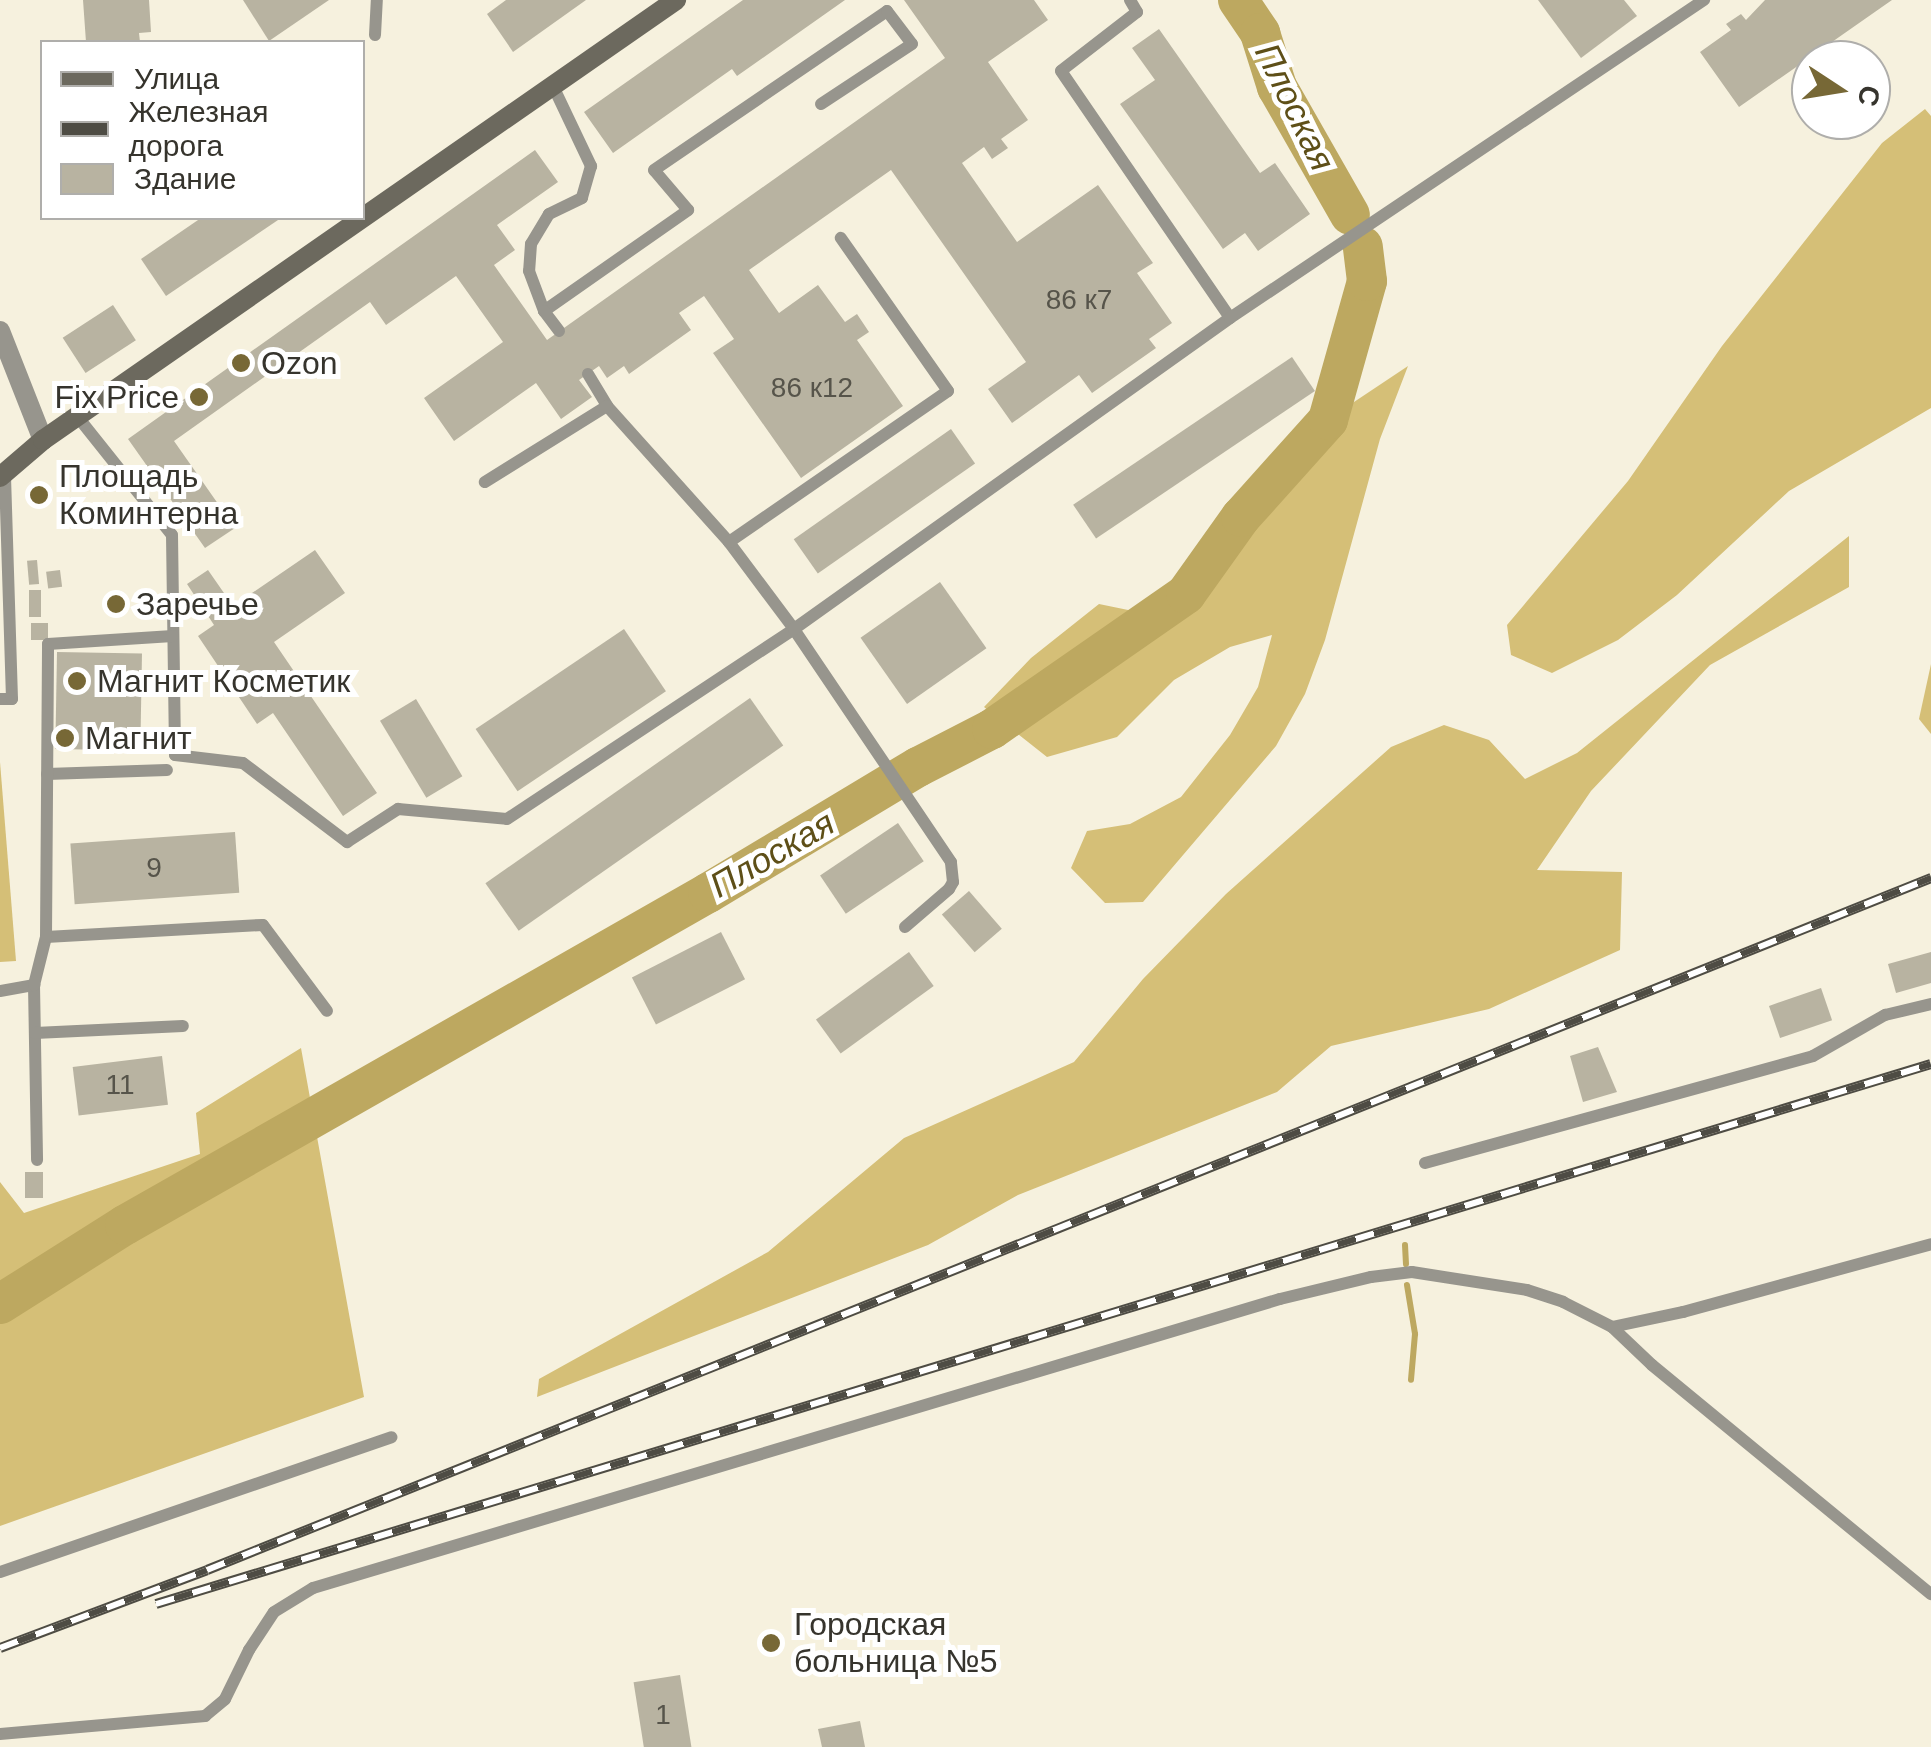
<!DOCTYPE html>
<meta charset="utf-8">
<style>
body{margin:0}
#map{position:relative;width:1931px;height:1747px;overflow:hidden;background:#f6f1de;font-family:Helvetica,sans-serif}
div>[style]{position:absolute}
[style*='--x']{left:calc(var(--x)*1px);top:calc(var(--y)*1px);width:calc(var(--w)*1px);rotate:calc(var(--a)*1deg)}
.forest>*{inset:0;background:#d5bf77}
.stream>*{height:6px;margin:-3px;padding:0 3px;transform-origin:3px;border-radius:3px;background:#bda860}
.river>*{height:40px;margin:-20px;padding:0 20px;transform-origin:20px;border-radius:20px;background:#bda860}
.building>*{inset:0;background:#b8b3a1;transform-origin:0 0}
.service>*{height:12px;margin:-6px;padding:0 6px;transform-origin:6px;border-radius:6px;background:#97958d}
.minor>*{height:20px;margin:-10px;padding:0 10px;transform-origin:10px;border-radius:10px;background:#97958d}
.secondary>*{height:20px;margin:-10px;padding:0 10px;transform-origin:10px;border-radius:10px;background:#6c695e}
.rail>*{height:10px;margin-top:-5px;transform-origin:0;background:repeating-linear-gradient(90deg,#fff 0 19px,#4e4c44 0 38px);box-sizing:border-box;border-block:2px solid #4e4c44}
.dots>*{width:28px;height:28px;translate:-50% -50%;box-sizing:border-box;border:5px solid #fff;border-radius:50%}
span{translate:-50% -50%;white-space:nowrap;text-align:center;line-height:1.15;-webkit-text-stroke:10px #fff;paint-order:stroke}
.number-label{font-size:28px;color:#56544a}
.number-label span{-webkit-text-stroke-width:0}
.poi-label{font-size:32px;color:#36342d}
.left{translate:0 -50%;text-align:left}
.right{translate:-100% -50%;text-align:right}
.water-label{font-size:35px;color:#5e4f18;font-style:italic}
.legend{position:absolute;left:40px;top:40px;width:325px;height:180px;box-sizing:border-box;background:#fff;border:2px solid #afaeab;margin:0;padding:12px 18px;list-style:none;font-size:30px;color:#36342d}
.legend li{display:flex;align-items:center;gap:20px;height:50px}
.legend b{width:50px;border:2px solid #afaeab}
.north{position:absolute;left:1791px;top:40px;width:100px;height:100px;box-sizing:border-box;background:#fff;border:2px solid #afaeab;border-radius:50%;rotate:102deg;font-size:28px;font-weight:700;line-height:40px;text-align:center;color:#36342d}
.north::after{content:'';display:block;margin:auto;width:35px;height:45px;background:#776836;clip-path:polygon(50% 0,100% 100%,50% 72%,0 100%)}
</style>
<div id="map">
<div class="forest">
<div style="clip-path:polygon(1925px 109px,1931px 116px,1931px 408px,1789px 491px,1677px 595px,1618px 640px,1552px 673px,1511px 655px,1507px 625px,1628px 481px,1722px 346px,1882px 143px)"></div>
<div style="clip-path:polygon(1408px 366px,1380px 439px,1325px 640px,1305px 694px,1276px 746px,1143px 902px,1105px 903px,1071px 868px,1087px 831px,1130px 824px,1181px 797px,1230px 735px,1258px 687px,1272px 635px,1230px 647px,1174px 680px,1117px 737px,1047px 757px,984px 707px,1031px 658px,1099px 604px,1133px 611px,1180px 584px,1216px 530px,1291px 444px)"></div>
<div style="clip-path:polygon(1849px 536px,1849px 587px,1710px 665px,1591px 791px,1537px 870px,1622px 872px,1620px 950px,1489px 1009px,1331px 1046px,1277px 1092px,1018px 1195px,928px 1245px,537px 1397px,539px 1379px,768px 1252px,904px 1138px,1074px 1062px,1143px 979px,1226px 894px,1391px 747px,1444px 725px,1489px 740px,1525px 779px,1577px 753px)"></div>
<div style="clip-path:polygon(1931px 664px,1931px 734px,1919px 719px)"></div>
<div style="clip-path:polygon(0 762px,16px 961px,0 962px)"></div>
<div style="clip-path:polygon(301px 1048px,364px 1397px,0 1526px,0 1182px,24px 1213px,200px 1154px,196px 1113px)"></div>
</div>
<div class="stream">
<div style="--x:1405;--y:1245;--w:19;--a:87"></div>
<div style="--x:1407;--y:1285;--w:50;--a:80.7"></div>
<div style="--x:1415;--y:1334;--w:46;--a:95"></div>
</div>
<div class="river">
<div style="--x:1238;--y:0;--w:40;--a:56"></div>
<div style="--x:1260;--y:33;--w:57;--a:72.5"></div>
<div style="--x:1277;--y:87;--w:147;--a:60.3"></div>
<div style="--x:0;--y:1304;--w:148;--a:-32.3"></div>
<div style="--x:125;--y:1225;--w:671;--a:-29.66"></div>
<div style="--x:708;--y:893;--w:245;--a:-31"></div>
<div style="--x:918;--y:767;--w:83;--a:-27.2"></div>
<div style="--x:992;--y:729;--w:236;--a:-34.8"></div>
<div style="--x:1186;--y:594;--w:95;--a:-54.5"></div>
<div style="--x:1241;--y:517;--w:130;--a:-48.1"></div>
<div style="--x:1328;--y:420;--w:144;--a:-74.3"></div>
<div style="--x:1367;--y:281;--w:35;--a:-97"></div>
</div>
<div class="building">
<div style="clip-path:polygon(83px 0,149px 0,151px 32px,139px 33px,140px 42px,86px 42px)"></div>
<div style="clip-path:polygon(243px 0,329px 0,269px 41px)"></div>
<div style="clip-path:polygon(506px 0,586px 0,513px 52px,487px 14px)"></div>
<div style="clip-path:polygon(743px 0,845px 0,737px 76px,732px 69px,613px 153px,584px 112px)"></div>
<div style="clip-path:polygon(904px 0,1034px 0,1048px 20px,988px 62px,1028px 120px,1001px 139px,1008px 148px,992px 159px,984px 147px,962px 163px,1017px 242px,1098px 185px,1153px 263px,1137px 273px,1172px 323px,1149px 339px,1156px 348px,1092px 393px,1079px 375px,1012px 423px,988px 389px,1026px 362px,891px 170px,749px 270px,779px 313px,818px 285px,845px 322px,857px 314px,869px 332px,857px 340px,903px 406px,801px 478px,713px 353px,734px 339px,704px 296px,679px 313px,691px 330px,629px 374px,624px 366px,607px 378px,599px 366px,579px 380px,592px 397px,561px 419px,536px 383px,454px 441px,424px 398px,503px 342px,456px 276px,386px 325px,370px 302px,174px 441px,235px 528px,205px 548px,128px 439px,535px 150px,558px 182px,497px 225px,515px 250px,494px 265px,547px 340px,945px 58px)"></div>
<div style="clip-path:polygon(1538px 0,1624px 0,1637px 16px,1581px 58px)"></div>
<div style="clip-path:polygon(1765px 0,1892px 0,1739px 107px,1700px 52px,1731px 30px,1726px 24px,1741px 14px,1746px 20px)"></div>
<div style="clip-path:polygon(1159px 29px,1260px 173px,1275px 163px,1310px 214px,1258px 251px,1245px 233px,1223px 249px,1120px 104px,1155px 80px,1132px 48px)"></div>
<div style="clip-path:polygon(201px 218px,281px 218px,166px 296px,141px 259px)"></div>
<div style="left:113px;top:305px;width:42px;height:60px;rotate:57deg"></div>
<div style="left:1292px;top:357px;width:41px;height:264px;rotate:56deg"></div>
<div style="left:951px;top:429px;width:42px;height:192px;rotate:55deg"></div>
<div style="clip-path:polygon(315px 550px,345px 593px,274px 642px,377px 793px,343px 816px,273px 713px,257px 724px,198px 636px,214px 625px,187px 584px,208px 570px,233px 606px)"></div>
<div style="left:37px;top:560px;width:24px;height:10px;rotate:85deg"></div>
<div style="left:60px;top:570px;width:17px;height:14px;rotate:83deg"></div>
<div style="left:940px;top:582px;width:81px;height:97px;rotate:55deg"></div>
<div style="left:29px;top:590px;width:12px;height:27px"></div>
<div style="left:122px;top:593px;width:21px;height:13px;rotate:85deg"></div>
<div style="left:48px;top:623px;width:17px;height:17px;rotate:90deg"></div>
<div style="left:624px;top:629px;width:75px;height:179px;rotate:56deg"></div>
<div style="left:57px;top:652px;width:85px;height:97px;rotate:1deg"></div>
<div style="left:750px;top:698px;width:58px;height:323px;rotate:55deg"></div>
<div style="left:416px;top:699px;width:90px;height:42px;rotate:59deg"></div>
<div style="left:898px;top:823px;width:46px;height:94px;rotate:56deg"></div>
<div style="left:235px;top:832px;width:61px;height:165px;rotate:86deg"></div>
<div style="left:969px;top:891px;width:50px;height:36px;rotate:49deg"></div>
<div style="left:721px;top:932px;width:53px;height:100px;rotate:63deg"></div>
<div style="left:909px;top:952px;width:42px;height:115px;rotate:54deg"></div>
<div style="clip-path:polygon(1931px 952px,1931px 983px,1896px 993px,1888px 964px)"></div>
<div style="left:1821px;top:988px;width:34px;height:55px;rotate:71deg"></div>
<div style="clip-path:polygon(1598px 1047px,1617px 1092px,1583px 1102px,1570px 1056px)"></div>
<div style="left:162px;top:1056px;width:49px;height:90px;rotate:83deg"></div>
<div style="left:43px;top:1172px;width:26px;height:18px;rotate:90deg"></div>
<div style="left:680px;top:1675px;width:73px;height:47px;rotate:81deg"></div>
<div style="clip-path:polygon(860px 1721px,865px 1747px,822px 1747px,818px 1729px)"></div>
</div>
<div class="service">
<div style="--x:1130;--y:0;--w:14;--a:60"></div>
<div style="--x:1137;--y:12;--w:96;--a:142.2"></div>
<div style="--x:1061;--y:71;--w:299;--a:55.6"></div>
<div style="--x:375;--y:35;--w:35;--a:-87"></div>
<div style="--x:553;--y:86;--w:89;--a:64.6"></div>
<div style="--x:591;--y:166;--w:33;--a:106"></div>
<div style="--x:582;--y:198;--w:37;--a:154"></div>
<div style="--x:549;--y:214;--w:35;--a:121"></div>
<div style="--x:531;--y:244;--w:27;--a:94"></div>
<div style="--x:529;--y:271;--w:43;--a:69.4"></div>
<div style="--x:544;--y:311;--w:176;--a:-35"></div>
<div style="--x:688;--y:210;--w:52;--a:-130.4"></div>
<div style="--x:654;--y:170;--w:282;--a:-34.3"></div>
<div style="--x:887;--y:11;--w:41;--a:52.9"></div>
<div style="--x:912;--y:44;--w:109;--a:146.6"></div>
<div style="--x:544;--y:311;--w:25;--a:53"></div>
<div style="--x:588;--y:374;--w:37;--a:59"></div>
<div style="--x:77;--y:416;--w:152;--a:51.4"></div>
<div style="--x:172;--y:535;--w:220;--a:89.2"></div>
<div style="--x:175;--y:755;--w:68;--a:6.7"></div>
<div style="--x:243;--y:763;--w:131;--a:37.2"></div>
<div style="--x:347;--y:842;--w:61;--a:-32.9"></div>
<div style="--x:398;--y:809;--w:109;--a:5.2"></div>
<div style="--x:507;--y:819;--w:344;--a:-33.5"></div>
<div style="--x:794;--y:629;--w:109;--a:-126.8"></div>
<div style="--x:729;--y:542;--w:183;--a:-131.9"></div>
<div style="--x:607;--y:406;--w:144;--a:148.1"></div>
<div style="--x:729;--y:542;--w:266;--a:-34.6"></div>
<div style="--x:948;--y:391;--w:187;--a:-125"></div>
<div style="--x:0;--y:699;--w:12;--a:0"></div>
<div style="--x:12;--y:699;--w:227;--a:-91.8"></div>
<div style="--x:47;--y:774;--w:120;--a:-1.9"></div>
<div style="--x:905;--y:927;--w:58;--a:-40.8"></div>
<div style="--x:949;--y:889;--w:8;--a:-60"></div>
<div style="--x:953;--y:882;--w:20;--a:-96"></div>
<div style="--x:951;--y:862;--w:281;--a:-124"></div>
<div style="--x:794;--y:629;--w:536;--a:-35.5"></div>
<div style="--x:1230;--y:318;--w:571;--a:-33.86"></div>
<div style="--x:46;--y:937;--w:217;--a:-3.2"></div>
<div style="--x:263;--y:925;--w:107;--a:53.3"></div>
<div style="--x:34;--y:985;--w:175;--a:89"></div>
<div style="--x:0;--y:991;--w:35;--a:-10"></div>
<div style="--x:34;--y:985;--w:49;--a:-76"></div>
<div style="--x:46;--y:937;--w:293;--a:-89.6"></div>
<div style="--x:48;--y:644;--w:125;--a:-3.7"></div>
<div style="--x:35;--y:1033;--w:148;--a:-2.7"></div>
<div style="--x:1425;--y:1163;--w:402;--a:-15.4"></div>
<div style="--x:1813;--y:1056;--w:83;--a:-29.7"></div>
<div style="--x:1885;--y:1015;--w:47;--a:-13.4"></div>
<div style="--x:1612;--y:1327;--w:73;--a:-11.9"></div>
<div style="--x:1683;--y:1312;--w:257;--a:-15.3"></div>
<div style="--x:0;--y:1572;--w:414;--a:-19"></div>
<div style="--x:0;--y:1734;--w:206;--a:-5"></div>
<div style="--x:205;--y:1716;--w:26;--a:-40"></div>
<div style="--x:225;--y:1699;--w:55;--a:-63.9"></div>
<div style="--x:249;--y:1650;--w:45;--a:-56.7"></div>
<div style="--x:274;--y:1612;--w:46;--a:-31.6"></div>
<div style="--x:313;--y:1588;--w:1009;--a:-16.64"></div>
<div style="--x:1280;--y:1299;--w:94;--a:-13.6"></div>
<div style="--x:1371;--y:1277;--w:41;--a:-7"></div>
<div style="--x:1412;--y:1272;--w:116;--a:8.9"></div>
<div style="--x:1527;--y:1290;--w:38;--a:18"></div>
<div style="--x:1563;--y:1302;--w:55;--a:27"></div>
<div style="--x:1612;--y:1327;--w:55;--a:43.5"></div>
<div style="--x:1652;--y:1365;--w:361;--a:39.4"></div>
</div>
<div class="minor">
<div style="--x:0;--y:331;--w:117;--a:68.5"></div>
</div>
<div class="secondary">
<div style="--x:0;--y:477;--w:57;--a:-40.7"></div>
<div style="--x:43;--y:440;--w:771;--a:-34.8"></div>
</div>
<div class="rail">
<div style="--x:156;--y:1604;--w:1855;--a:-16.92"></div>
<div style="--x:0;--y:1648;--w:221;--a:-20.6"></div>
<div style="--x:207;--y:1570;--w:1858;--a:-21.87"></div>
</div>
<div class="dots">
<div style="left:241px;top:363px;background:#776836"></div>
<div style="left:199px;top:397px;background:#776836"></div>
<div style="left:39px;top:495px;background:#776836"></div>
<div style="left:116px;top:604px;background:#776836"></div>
<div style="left:77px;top:681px;background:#776836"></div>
<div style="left:65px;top:738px;background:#776836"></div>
<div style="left:771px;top:1643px;background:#776836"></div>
</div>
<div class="number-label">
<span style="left:1079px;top:300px">86 к7</span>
<span style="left:812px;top:388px">86 к12</span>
<span style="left:154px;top:868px">9</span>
<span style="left:120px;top:1085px">11</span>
<span style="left:663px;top:1715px">1</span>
</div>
<div class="poi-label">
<span class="left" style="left:261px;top:363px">Ozon</span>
<span class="right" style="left:179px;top:397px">Fix Price</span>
<span class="left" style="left:59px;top:495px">Площадь<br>Коминтерна</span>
<span class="left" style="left:136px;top:604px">Заречье</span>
<span class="left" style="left:97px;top:681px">Магнит Косметик</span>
<span class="left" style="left:85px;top:738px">Магнит</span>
<span class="left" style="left:794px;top:1643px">Городская<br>больница №5</span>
</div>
<div class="water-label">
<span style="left:1295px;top:107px;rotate:64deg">Плоская</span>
<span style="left:772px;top:854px;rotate:-30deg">Плоская</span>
</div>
<ul class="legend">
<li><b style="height:12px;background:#6c695e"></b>Улица</li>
<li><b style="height:12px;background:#4e4c44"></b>Железная дорога</li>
<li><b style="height:28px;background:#b8b3a1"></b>Здание</li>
</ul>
<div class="north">С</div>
</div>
